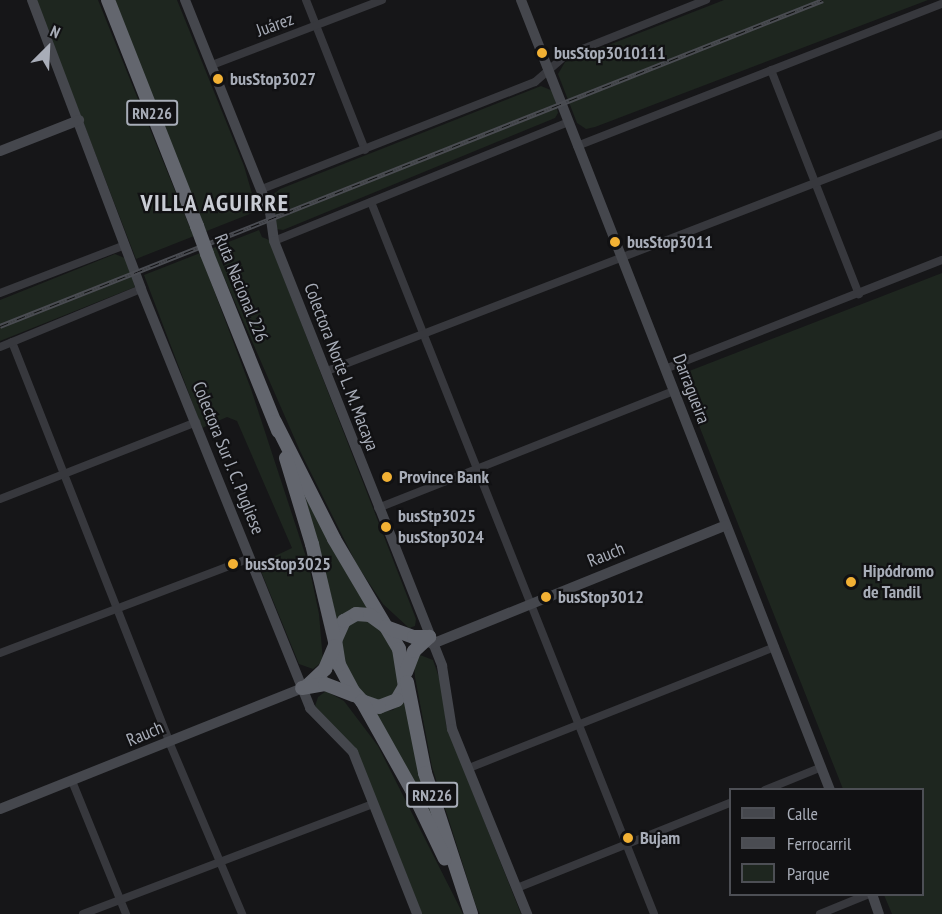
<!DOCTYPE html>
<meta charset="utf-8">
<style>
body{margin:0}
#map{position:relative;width:942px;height:914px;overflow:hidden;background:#161618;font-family:"PT Sans Narrow",sans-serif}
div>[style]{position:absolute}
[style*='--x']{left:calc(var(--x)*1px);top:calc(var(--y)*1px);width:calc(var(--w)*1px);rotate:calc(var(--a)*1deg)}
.green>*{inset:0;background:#1e261f}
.street>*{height:8px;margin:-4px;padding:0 4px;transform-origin:4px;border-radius:4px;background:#37383d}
.secondary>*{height:10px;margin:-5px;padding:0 5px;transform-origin:5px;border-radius:5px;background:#45474d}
.highway>*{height:14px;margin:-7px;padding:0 7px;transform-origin:7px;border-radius:7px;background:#63666e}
.rail>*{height:5px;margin-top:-2.5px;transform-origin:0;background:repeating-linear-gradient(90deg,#111113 0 9px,#4a4c52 0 18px);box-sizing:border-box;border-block:2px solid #4a4c52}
.highway-bridge>*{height:14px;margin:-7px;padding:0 7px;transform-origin:7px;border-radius:7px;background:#63666e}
.dots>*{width:16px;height:16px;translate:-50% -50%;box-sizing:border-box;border:3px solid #111113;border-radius:50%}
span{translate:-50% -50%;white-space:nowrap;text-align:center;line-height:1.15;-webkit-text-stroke:4.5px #111113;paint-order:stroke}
.shield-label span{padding:2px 4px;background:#111113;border:2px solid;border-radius:4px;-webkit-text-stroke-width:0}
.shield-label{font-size:16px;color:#a8adb8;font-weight:700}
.street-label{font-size:18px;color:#a8adb8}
.poi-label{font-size:18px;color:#a8adb8;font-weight:700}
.left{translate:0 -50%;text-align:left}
.district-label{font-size:24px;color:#c9ccd4;font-weight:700;letter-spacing:1.5px}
.legend{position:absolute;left:729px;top:788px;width:195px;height:108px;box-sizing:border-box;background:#111113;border:2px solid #4d4f55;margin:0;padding:8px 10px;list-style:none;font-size:18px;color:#a8adb8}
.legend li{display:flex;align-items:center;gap:12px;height:30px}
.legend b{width:30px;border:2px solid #4d4f55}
.north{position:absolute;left:18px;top:18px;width:60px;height:60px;-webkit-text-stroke:4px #111113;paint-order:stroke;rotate:24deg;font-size:16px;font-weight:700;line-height:24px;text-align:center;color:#a8adb8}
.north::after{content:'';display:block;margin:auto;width:21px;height:27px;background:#a8adb8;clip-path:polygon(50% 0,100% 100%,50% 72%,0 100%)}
</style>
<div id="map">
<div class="green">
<div style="clip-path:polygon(36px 0,98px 0,190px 228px,202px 223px,115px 0,177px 0,244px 166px,257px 211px,136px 259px)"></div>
<div style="clip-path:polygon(724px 0,928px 0,595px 127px,586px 129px,577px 123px,558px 74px,565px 62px)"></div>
<div style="clip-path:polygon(541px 86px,553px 91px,558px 113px,555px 118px,283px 230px,276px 229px,271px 196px,280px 189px)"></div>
<div style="clip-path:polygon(259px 230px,262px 237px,269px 240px,416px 619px,415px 626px,409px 628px,383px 604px,357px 565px,300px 451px,213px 252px,201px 256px,251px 389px,309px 566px,319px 614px,323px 661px,313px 669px,299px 664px,258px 564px,292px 548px,237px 421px,227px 417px,202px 428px,144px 275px)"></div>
<div style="clip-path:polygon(115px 254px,127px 259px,135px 287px,0 341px,0 300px)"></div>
<div style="clip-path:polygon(942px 273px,942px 914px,892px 914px,884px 895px,922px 894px,922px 790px,843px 789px,679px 375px)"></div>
<div style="clip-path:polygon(305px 490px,370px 609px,351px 609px,334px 623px,302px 502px)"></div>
<div style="clip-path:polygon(367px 619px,382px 630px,394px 654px,399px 682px,393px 695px,384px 700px,374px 700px,358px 690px,344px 660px,341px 640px,351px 622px)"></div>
<div style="clip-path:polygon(420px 655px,433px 660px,443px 689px,446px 725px,521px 914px,480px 914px,476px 906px,432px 767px,415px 677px,414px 664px)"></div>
<div style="clip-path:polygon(326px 691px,344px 701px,378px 746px,463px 914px,422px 914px,357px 751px,315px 706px,318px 697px)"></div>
<div style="clip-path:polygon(407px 697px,442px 843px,375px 713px,393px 710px)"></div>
</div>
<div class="street">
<div style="--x:306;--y:0;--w:161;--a:68.5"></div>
<div style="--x:212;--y:65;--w:182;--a:-20.9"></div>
<div style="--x:771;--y:70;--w:241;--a:68.6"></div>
<div style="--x:577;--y:146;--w:392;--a:-21.3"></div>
<div style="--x:262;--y:189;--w:293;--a:-21.4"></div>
<div style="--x:535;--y:82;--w:40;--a:-41"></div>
<div style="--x:565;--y:56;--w:152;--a:-21.7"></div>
<div style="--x:371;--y:202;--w:766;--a:68.32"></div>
<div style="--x:274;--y:241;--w:318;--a:-22"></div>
<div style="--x:0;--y:293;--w:134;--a:-21"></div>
<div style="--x:12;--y:342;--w:432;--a:68.5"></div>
<div style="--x:170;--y:744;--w:185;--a:67"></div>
<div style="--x:0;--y:347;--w:152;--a:-22.4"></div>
<div style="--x:665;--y:369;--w:298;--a:-21.5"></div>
<div style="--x:327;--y:371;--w:659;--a:-21.07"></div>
<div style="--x:0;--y:499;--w:211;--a:-21.4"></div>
<div style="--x:378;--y:508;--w:318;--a:-21.6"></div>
<div style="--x:0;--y:653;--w:267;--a:-20.8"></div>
<div style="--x:469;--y:768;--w:329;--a:-21.6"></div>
<div style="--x:72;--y:781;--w:144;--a:67.9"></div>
<div style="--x:765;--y:790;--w:61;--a:-22"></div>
<div style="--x:517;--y:888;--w:229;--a:-21.8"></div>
<div style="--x:83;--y:914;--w:310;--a:-20.8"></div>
<div style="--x:820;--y:914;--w:53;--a:-22.2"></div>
</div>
<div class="secondary">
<div style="--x:32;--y:0;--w:309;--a:69.3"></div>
<div style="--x:141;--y:289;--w:452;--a:68"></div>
<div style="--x:310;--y:708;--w:62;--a:45.7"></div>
<div style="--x:353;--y:752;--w:174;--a:68.4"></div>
<div style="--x:185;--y:0;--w:228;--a:68.2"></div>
<div style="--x:270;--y:212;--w:29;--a:82"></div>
<div style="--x:274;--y:241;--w:457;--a:68.4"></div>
<div style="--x:442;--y:666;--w:64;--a:81"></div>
<div style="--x:452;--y:729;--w:200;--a:67.9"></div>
<div style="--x:521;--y:0;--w:848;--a:68.64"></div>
<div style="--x:0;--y:151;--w:85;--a:-21.4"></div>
<div style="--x:432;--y:644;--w:317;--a:-22"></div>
<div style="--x:0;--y:809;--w:325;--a:-21.8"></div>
<div style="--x:872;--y:894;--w:21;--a:71"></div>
</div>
<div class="highway">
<div style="--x:108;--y:0;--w:243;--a:68.5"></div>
<div style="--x:207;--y:254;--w:191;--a:68.1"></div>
<div style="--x:275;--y:422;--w:131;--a:63.2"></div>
<div style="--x:334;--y:539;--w:128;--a:59.4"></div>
<div style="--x:399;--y:649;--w:37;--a:81"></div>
<div style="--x:405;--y:686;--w:16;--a:120"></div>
<div style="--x:397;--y:700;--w:19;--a:159"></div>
<div style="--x:379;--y:707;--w:18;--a:-161"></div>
<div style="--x:362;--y:701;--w:13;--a:-132"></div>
<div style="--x:353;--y:691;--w:30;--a:-118"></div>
<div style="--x:339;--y:665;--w:24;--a:-99"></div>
<div style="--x:335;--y:641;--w:22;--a:-66"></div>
<div style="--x:344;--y:621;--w:14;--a:-30"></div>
<div style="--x:356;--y:614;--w:14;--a:4"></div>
<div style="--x:370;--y:615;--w:17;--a:36"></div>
<div style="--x:286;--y:458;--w:90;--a:73.2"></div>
<div style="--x:312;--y:544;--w:100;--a:76.7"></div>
<div style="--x:386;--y:627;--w:30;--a:20"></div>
<div style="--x:414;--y:637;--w:15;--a:0"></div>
<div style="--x:406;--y:672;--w:22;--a:-69"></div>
<div style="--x:414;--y:651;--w:21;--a:-43"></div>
<div style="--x:407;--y:682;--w:93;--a:78.8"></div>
<div style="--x:425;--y:773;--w:148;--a:71.9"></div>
<div style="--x:307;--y:686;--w:25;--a:-43"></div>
<div style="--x:325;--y:669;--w:25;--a:-67"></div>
<div style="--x:302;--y:688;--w:23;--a:-10"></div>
<div style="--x:325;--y:684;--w:31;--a:21"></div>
<div style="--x:362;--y:701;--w:102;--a:60.7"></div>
<div style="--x:412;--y:790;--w:76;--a:64.4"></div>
</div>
<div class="rail">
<div style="--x:0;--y:326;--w:885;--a:-21.61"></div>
</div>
<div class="highway-bridge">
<div style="--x:197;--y:226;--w:30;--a:70"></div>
</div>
<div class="dots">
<div style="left:542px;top:53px;background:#f2b134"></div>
<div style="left:218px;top:79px;background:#f2b134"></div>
<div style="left:615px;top:242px;background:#f2b134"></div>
<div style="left:387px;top:477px;background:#f2b134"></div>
<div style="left:386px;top:527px;background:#f2b134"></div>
<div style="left:233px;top:564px;background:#f2b134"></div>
<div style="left:851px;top:582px;background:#f2b134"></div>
<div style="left:546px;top:597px;background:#f2b134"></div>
<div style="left:628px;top:838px;background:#f2b134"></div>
</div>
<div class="shield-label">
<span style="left:152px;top:113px">RN226</span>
<span style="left:432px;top:795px">RN226</span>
</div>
<div class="street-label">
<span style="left:275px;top:25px;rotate:-20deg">Juárez</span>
<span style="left:241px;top:288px;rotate:68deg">Ruta Nacional 226</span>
<span style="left:341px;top:367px;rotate:69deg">Colectora Norte L. M. Macaya</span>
<span style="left:691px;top:389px;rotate:69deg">Darragueira</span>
<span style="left:228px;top:458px;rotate:68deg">Colectora Sur J. C. Pugliese</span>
<span style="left:606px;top:555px;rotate:-22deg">Rauch</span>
<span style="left:145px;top:734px;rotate:-23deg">Rauch</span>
</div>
<div class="poi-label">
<span class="left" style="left:554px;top:53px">busStop3010111</span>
<span class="left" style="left:230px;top:79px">busStop3027</span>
<span class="left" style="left:627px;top:242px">busStop3011</span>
<span class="left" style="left:399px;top:477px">Province Bank</span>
<span class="left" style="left:398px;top:527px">busStp3025<br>busStop3024</span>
<span class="left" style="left:245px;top:564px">busStop3025</span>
<span class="left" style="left:863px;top:582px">Hipódromo<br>de Tandil</span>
<span class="left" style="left:558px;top:597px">busStop3012</span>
<span class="left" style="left:640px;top:838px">Bujam</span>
</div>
<div class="district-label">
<span style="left:215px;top:203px">VILLA AGUIRRE</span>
</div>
<ul class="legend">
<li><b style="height:8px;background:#45474d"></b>Calle</li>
<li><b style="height:8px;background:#4a4c52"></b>Ferrocarril</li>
<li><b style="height:16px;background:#1e261f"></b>Parque</li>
</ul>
<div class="north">N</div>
</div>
